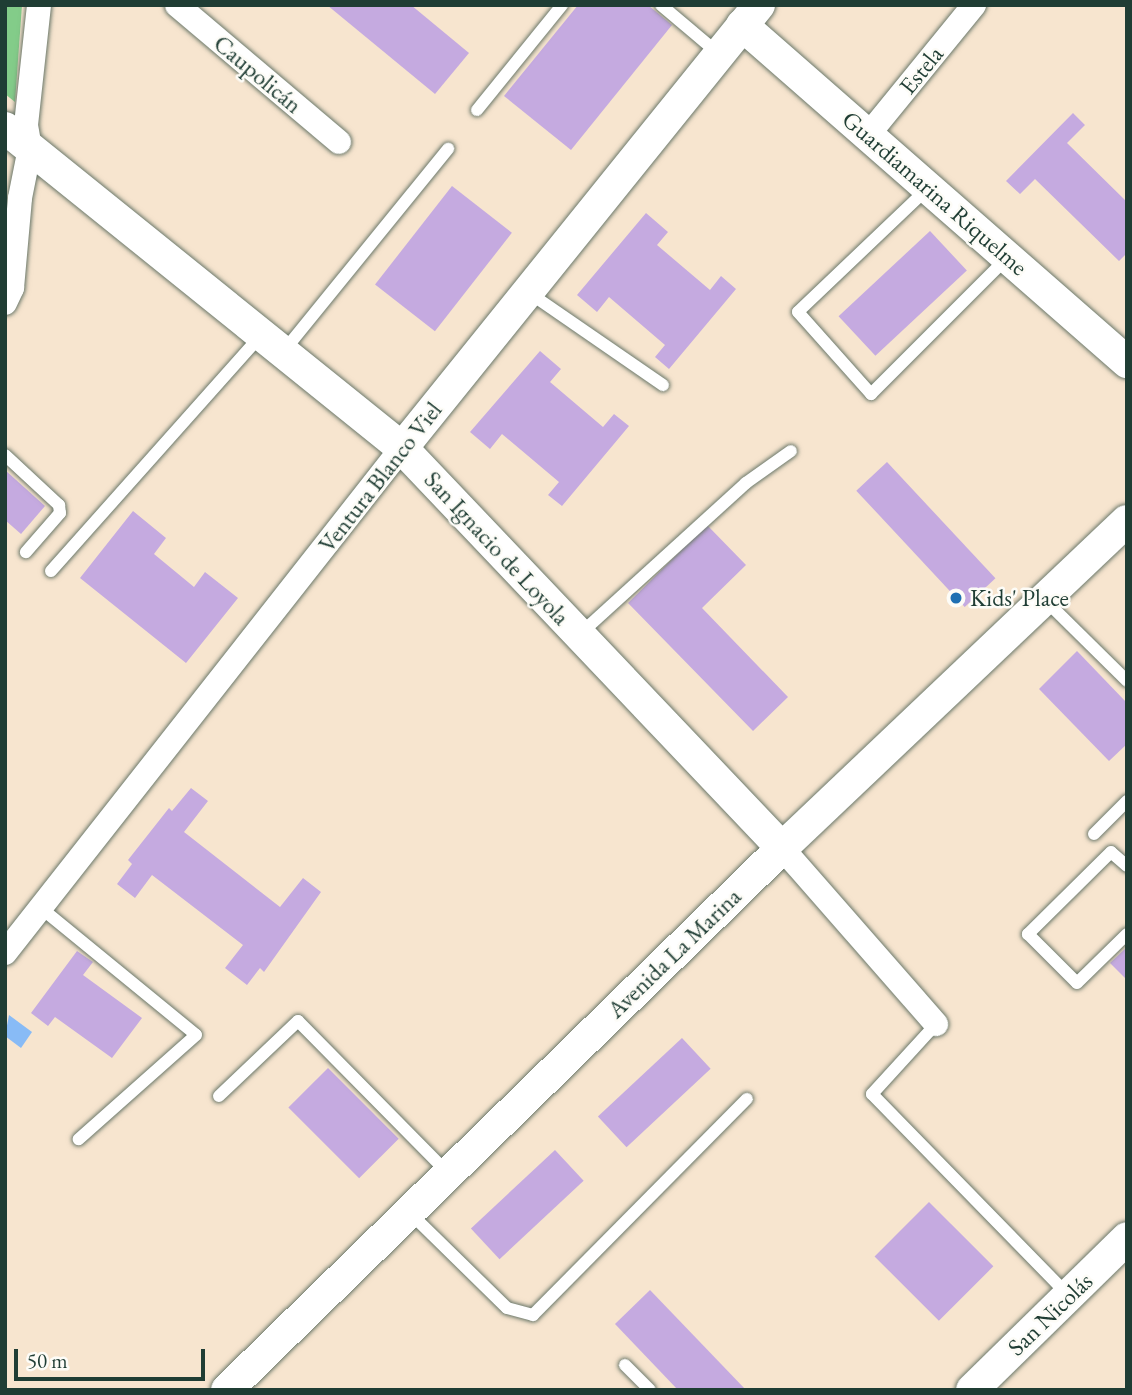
<!DOCTYPE html>
<meta charset="utf-8">
<style>
body{margin:0}
#map{position:relative;width:1132px;height:1395px;overflow:hidden;background:#f7e5cf;font-family:"EB Garamond",serif}
div>[style]{position:absolute}
[style*='--x']{left:calc(var(--x)*1px);top:calc(var(--y)*1px);width:calc(var(--w)*1px);rotate:calc(var(--a)*1deg)}
.green>*{inset:0;background:#83cc89}
.water>*{inset:0;background:#88bbf6}
.building>*{inset:0;background:#c5aae0;transform-origin:0 0}
.roads{filter:drop-shadow(0 0 2px #6b786a) drop-shadow(0 0 2px #6b786a)}
.service>*{height:12px;margin:-6px;padding:0 6px;transform-origin:6px;border-radius:6px;background:#fff}
.minor>*{height:24px;margin:-12px;padding:0 12px;transform-origin:12px;border-radius:12px;background:#fff}
.tertiary>*{height:32px;margin:-16px;padding:0 16px;transform-origin:16px;border-radius:16px;background:#fff}
.dots>*{width:19px;height:19px;translate:-50% -50%;box-sizing:border-box;border:4px solid #fdfcf7;border-radius:50%}
span{translate:-50% -50%;white-space:nowrap;text-align:center;line-height:1.15;-webkit-text-stroke:5px #fdfcf7;paint-order:stroke}
.street-label{font-size:24px;color:#1f3d34}
.poi-label{font-size:24px;color:#1f3d34}
.left{translate:0 -50%;text-align:left}
.frame{position:absolute;inset:0;border:7px solid #1f3d34;pointer-events:none}
.scale{position:absolute;left:14px;top:1349px;width:191px;height:32px;box-sizing:border-box;border:4px solid #1f3d34;border-top:0;padding-left:9px;font-size:21px;line-height:24px;white-space:nowrap;color:#1f3d34;-webkit-text-stroke:5px #fdfcf7;paint-order:stroke}
</style>
<div id="map">
<div class="green">
<div style="clip-path:polygon(5px 5px,22px 5px,15px 102px,5px 94px)"></div>
</div>
<div class="water">
<div style="clip-path:polygon(9px 1015px,32px 1032px,21px 1048px,5px 1036px)"></div>
</div>
<div class="building">
<div style="clip-path:polygon(327px 5px,411px 5px,469px 53px,435px 94px)"></div>
<div style="clip-path:polygon(578px 5px,648px 5px,672px 25px,571px 150px,504px 96px)"></div>
<div style="clip-path:polygon(1073px 113px,1085px 125px,1067px 143px,1127px 202px,1127px 253px,1119px 261px,1035px 179px,1020px 194px,1006px 181px)"></div>
<div style="left:452px;top:186px;width:76px;height:125px;rotate:38deg"></div>
<div style="clip-path:polygon(646px 213px,668px 232px,657px 245px,710px 290px,721px 276px,736px 289px,669px 369px,655px 357px,665px 345px,609px 297px,597px 312px,577px 295px)"></div>
<div style="left:930px;top:231px;width:54px;height:125px;rotate:47deg"></div>
<div style="clip-path:polygon(540px 351px,561px 369px,550px 382px,603px 427px,614px 414px,629px 426px,562px 506px,548px 495px,559px 482px,502px 434px,490px 449px,470px 432px)"></div>
<div style="left:887px;top:462px;width:159px;height:42px;rotate:47deg"></div>
<div style="clip-path:polygon(5px 470px,45px 506px,21px 534px,5px 520px)"></div>
<div style="clip-path:polygon(133px 511px,166px 538px,154px 554px,194px 587px,205px 572px,238px 598px,186px 663px,80px 578px)"></div>
<div style="clip-path:polygon(707px 525px,746px 565px,702px 608px,788px 697px,753px 731px,628px 603px)"></div>
<div style="clip-path:polygon(1077px 651px,1127px 703px,1127px 744px,1109px 761px,1039px 689px)"></div>
<div style="clip-path:polygon(191px 788px,208px 801px,184px 832px,280px 907px,303px 878px,321px 892px,264px 972px,260px 968px,247px 985px,225px 968px,243px 945px,152px 875px,135px 898px,117px 884px,132px 864px,128px 860px,169px 808px,172px 811px)"></div>
<div style="clip-path:polygon(1127px 947px,1127px 980px,1110px 963px)"></div>
<div style="clip-path:polygon(77px 951px,93px 962px,83px 975px,142px 1018px,112px 1058px,55px 1017px,48px 1026px,31px 1013px)"></div>
<div style="left:682px;top:1038px;width:42px;height:115px;rotate:47deg"></div>
<div style="left:328px;top:1068px;width:100px;height:56px;rotate:45deg"></div>
<div style="left:555px;top:1150px;width:42px;height:115px;rotate:47deg"></div>
<div style="left:929px;top:1202px;width:91px;height:77px;rotate:45deg"></div>
<div style="clip-path:polygon(650px 1290px,746px 1390px,678px 1390px,615px 1324px)"></div>
</div>
<div class="roads">
<div class="service">
<div style="--x:661;--y:5;--w:76;--a:40.2"></div>
<div style="--x:477;--y:110;--w:135;--a:-51"></div>
<div style="--x:927;--y:189;--w:178;--a:136.4"></div>
<div style="--x:798;--y:312;--w:110;--a:48.3"></div>
<div style="--x:871;--y:394;--w:194;--a:-45"></div>
<div style="--x:528;--y:292;--w:164;--a:34.6"></div>
<div style="--x:283;--y:352;--w:262;--a:-50.9"></div>
<div style="--x:5;--y:455;--w:74;--a:42.8"></div>
<div style="--x:59;--y:505;--w:8;--a:83"></div>
<div style="--x:60;--y:513;--w:52;--a:131.1"></div>
<div style="--x:51;--y:571;--w:316;--a:-48.3"></div>
<div style="--x:1045;--y:600;--w:115;--a:44.6"></div>
<div style="--x:580;--y:634;--w:224;--a:-42.3"></div>
<div style="--x:746;--y:483;--w:55;--a:-35.4"></div>
<div style="--x:1094;--y:834;--w:47;--a:-45"></div>
<div style="--x:1127;--y:866;--w:21;--a:-139"></div>
<div style="--x:1111;--y:852;--w:117;--a:135.3"></div>
<div style="--x:1028;--y:934;--w:69;--a:45"></div>
<div style="--x:1077;--y:983;--w:70;--a:-44.4"></div>
<div style="--x:41;--y:908;--w:200;--a:39.3"></div>
<div style="--x:196;--y:1035;--w:157;--a:138.4"></div>
<div style="--x:936;--y:1024;--w:95;--a:132.4"></div>
<div style="--x:872;--y:1094;--w:281;--a:45.7"></div>
<div style="--x:219;--y:1096;--w:109;--a:-43.5"></div>
<div style="--x:298;--y:1021;--w:214;--a:45.4"></div>
<div style="--x:409;--y:1212;--w:137;--a:44.4"></div>
<div style="--x:507;--y:1308;--w:27;--a:15"></div>
<div style="--x:533;--y:1315;--w:304;--a:-45.3"></div>
<div style="--x:625;--y:1365;--w:35;--a:45"></div>
</div>
<div class="minor">
<div style="--x:177;--y:5;--w:212;--a:40.2"></div>
<div style="--x:868;--y:135;--w:168;--a:-50.8"></div>
<div style="--x:5;--y:303;--w:17;--a:-65"></div>
<div style="--x:12;--y:288;--w:90;--a:-84.9"></div>
<div style="--x:20;--y:198;--w:51;--a:-78.7"></div>
<div style="--x:30;--y:148;--w:23;--a:-100"></div>
<div style="--x:26;--y:125;--w:121;--a:-83.8"></div>
<div style="--x:782;--y:848;--w:234;--a:48.8"></div>
<div style="--x:5;--y:953;--w:642;--a:-51.83"></div>
</div>
<div class="tertiary">
<div style="--x:742;--y:25;--w:512;--a:41.2"></div>
<div style="--x:5;--y:128;--w:510;--a:38.87"></div>
<div style="--x:402;--y:448;--w:552;--a:46.47"></div>
<div style="--x:402;--y:448;--w:569;--a:-51.14"></div>
<div style="--x:227;--y:1390;--w:776;--a:-44.32"></div>
<div style="--x:782;--y:848;--w:475;--a:-43.5"></div>
<div style="--x:972;--y:1390;--w:217;--a:-44.4"></div>
</div>
</div>
<div class="dots">
<div style="left:956px;top:598px;background:#1f6fb2"></div>
</div>
<div class="street-label">
<span style="left:921px;top:70px;rotate:-51deg">Estela</span>
<span style="left:258px;top:74px;rotate:40deg">Caupolicán</span>
<span style="left:935px;top:193px;rotate:41deg">Guardiamarina Riquelme</span>
<span style="left:380px;top:477px;rotate:-52deg">Ventura Blanco Viel</span>
<span style="left:497px;top:548px;rotate:47deg">San Ignacio de Loyola</span>
<span style="left:674px;top:953px;rotate:-44deg">Avenida La Marina</span>
<span style="left:1050px;top:1314px;rotate:-44deg">San Nicolás</span>
</div>
<div class="poi-label">
<span class="left" style="left:970px;top:598px">Kids' Place</span>
</div>
<div class="frame"></div>
<div class="scale">50 m</div>
</div>
